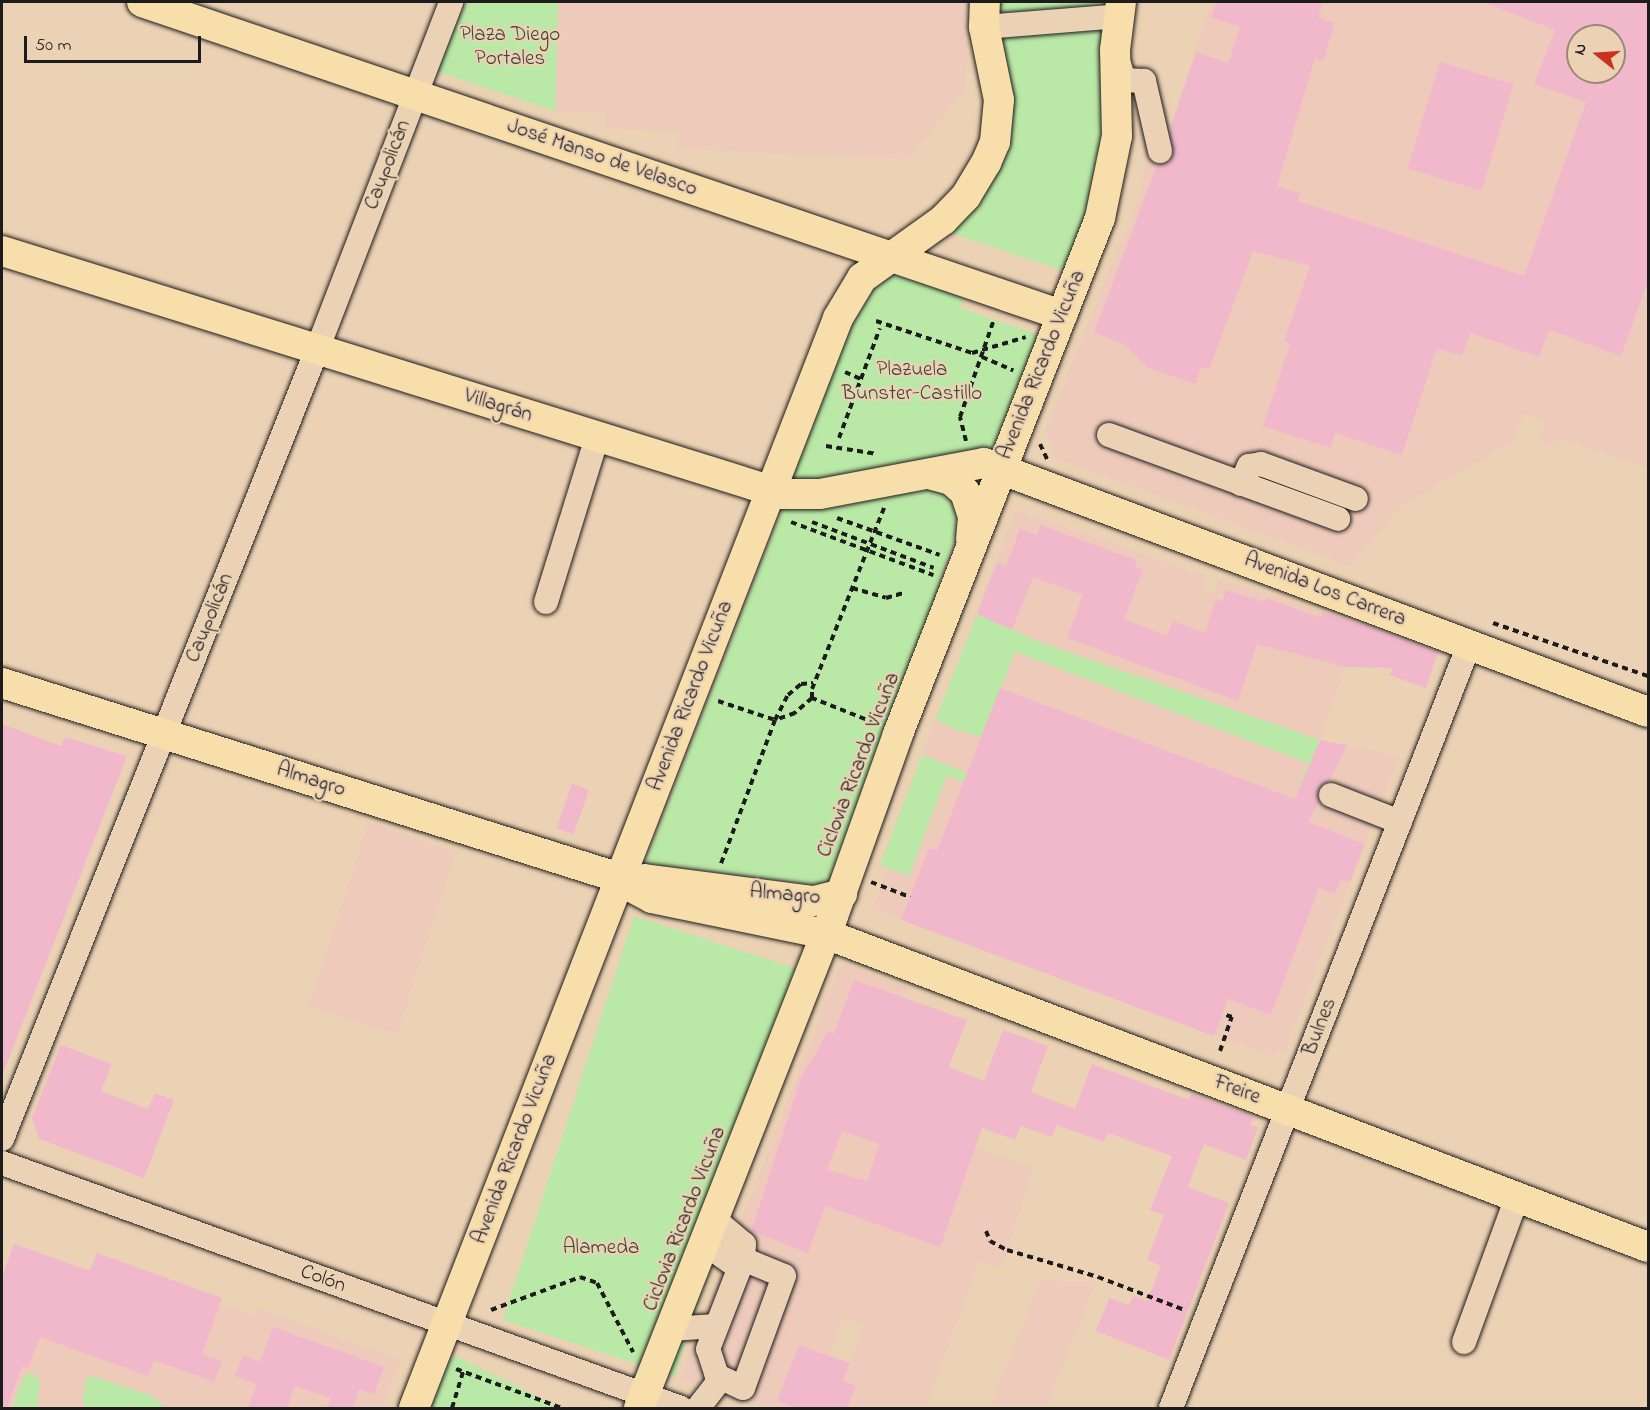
<!DOCTYPE html>
<meta charset="utf-8">
<style>
body{margin:0}
#map{position:relative;width:1650px;height:1410px;overflow:hidden;background:#ecd2b4;font-family:"Indie Flower",sans-serif}
div>[style]{position:absolute}
[style*='--x']{left:calc(var(--x)*1px);top:calc(var(--y)*1px);width:calc(var(--w)*1px);rotate:calc(var(--a)*1deg)}
.built>*{inset:0;background:#eecabb;transform-origin:0 0}
.green>*{inset:0;background:#bae8a6;transform-origin:0 0}
.building>*{inset:0;background:#f1b8cb;transform-origin:0 0}
.path>*{height:4px;margin-top:-2px;transform-origin:0;background:repeating-linear-gradient(90deg,#1c1c1c 0 6px,transparent 0 10.5px)}
.roads{filter:drop-shadow(0 0 2px #1c1c1c) drop-shadow(0 0 2px #1c1c1c)}
.minor>*{height:24px;margin:-12px;padding:0 12px;transform-origin:12px;border-radius:12px;background:#ecd2b4}
.major>*{height:30px;margin:-15px;padding:0 15px;transform-origin:15px;border-radius:15px;background:#f8deab}
span{translate:-50% -50%;white-space:nowrap;text-align:center;line-height:1.15;-webkit-text-stroke:4.5px #ecd2b4;paint-order:stroke}
.park-label{font-size:21px;color:#3c4538}
.street-label{font-size:21px;color:#1c1c1c}
.frame{position:absolute;inset:0;border:3px solid #1c1c1c;pointer-events:none}
.north{position:absolute;left:1566px;top:24px;width:60px;height:60px;box-sizing:border-box;background:#ecd2b4;border:2px solid #998977;border-radius:50%;rotate:287deg;font-size:16px;font-weight:700;line-height:24px;text-align:center;color:#1c1c1c}
.north::after{content:'';display:block;margin:auto;width:21px;height:27px;background:#c8321e;clip-path:polygon(50% 0,100% 100%,50% 72%,0 100%)}
.scale{position:absolute;left:24px;top:36px;width:177px;height:27px;box-sizing:border-box;border:3px solid #1c1c1c;border-top:0;padding-left:8px;font-size:18px;line-height:21px;white-space:nowrap;color:#1c1c1c;-webkit-text-stroke:4px #ecd2b4;paint-order:stroke}
</style>
<div id="map">
<div class="built">
<div style="clip-path:polygon(558px 2px,969px 2px,966px 90px,908px 159px,679px 149px,680px 131px,606px 128px,606px 113px,555px 111px)"></div>
<div style="clip-path:polygon(evenodd,1211px 2px,1648px 2px,1648px 468px,1560px 440px,1556px 448px,1539px 441px,1545px 421px,1524px 414px,1513px 442px,1403px 505px,1350px 566px,1056px 459px,1045px 431px,1140px 195px,1147px 161px,1153px 77px,1159px 86px,1162px 123px,1168px 134px,1211px 2px,1578px 36px,1614px 36px,1614px 72px,1578px 72px,1578px 36px)"></div>
<div style="clip-path:polygon(1016px 510px,1206px 576px,1203px 588px,1214px 592px,1219px 579px,1361px 624px,1320px 740px,1399px 756px,1285px 1051px,1271px 1056px,872px 909px,888px 868px,880px 865px)"></div>
<div style="left:368px;top:823px;width:93px;height:192px;rotate:18deg"></div>
<div style="clip-path:polygon(846px 965px,908px 988px,887px 1044px,974px 1148px,1034px 1167px,1002px 1268px,979px 1261px,926px 1408px,847px 1408px,856px 1386px,843px 1381px,864px 1326px,843px 1318px,807px 1408px,762px 1408px,680px 1378px,839px 968px)"></div>
<div style="clip-path:polygon(14px 1244px,68px 1263px,77px 1273px,90px 1270px,97px 1253px,222px 1298px,221px 1304px,247px 1313px,255px 1316px,258px 1308px,401px 1360px,382px 1408px,2px 1408px,2px 1277px)"></div>
<div style="clip-path:polygon(1040px 1281px,1096px 1282px,1046px 1408px,989px 1408px)"></div>
</div>
<div class="green">
<div style="clip-path:polygon(467px 2px,558px 2px,555px 111px,433px 70px)"></div>
<div style="clip-path:polygon(994px 2px,1113px 2px,1107px 151px,1067px 272px,939px 229px,976px 193px)"></div>
<div style="clip-path:polygon(891px 263px,966px 289px,960px 308px,1045px 337px,995px 463px,777px 485px,841px 321px)"></div>
<div style="clip-path:polygon(939px 479px,965px 514px,940px 578px,941px 591px,830px 887px,645px 863px,787px 497px)"></div>
<div style="clip-path:polygon(977px 614px,1040px 642px,1320px 740px,1295px 799px,1308px 763px,1015px 652px,981px 737px,951px 728px,936px 719px)"></div>
<div style="clip-path:polygon(922px 755px,967px 773px,964px 782px,947px 775px,909px 876px,880px 865px)"></div>
<div style="left:634px;top:916px;width:181px;height:425px;rotate:18deg"></div>
<div style="clip-path:polygon(456px 1356px,560px 1408px,428px 1408px,446px 1361px)"></div>
<div style="clip-path:polygon(32px 1372px,40px 1382px,37px 1408px,12px 1408px,23px 1378px)"></div>
<div style="clip-path:polygon(88px 1375px,150px 1395px,166px 1408px,85px 1408px,82px 1398px)"></div>
</div>
<div class="building">
<div style="clip-path:polygon(evenodd,1216px 2px,1323px 2px,1318px 17px,1335px 23px,1323px 61px,1315px 58px,1277px 186px,1300px 194px,1298px 201px,1524px 276px,1586px 102px,1534px 84px,1555px 30px,1483px 2px,1648px 2px,1648px 281px,1621px 356px,1549px 330px,1539px 357px,1470px 333px,1462px 356px,1437px 348px,1402px 455px,1335px 433px,1331px 448px,1263px 426px,1290px 344px,1284px 341px,1310px 266px,1253px 251px,1209px 370px,1201px 367px,1195px 384px,1148px 368px,1124px 344px,1094px 333px,1157px 165px,1169px 162px,1173px 156px,1170px 129px,1196px 52px,1228px 63px,1240px 27px,1211px 17px,1216px 2px,1578px 36px,1614px 36px,1614px 72px,1578px 72px,1578px 36px)"></div>
<div style="left:1440px;top:62px;width:77px;height:111px;rotate:17deg"></div>
<div style="clip-path:polygon(1040px 525px,1136px 560px,1135px 566px,1143px 569px,1124px 619px,1167px 636px,1173px 621px,1205px 633px,1216px 599px,1222px 601px,1226px 590px,1265px 602px,1266px 598px,1321px 618px,1323px 612px,1371px 627px,1438px 652px,1426px 688px,1390px 675px,1392px 668px,1346px 667px,1257px 644px,1238px 701px,1067px 638px,1083px 595px,1033px 577px,1012px 630px,977px 614px,997px 563px,1006px 566px,1020px 529px,1037px 535px)"></div>
<div style="clip-path:polygon(1000px 688px,1295px 799px,1320px 740px,1347px 745px,1329px 781px,1318px 789px,1319px 801px,1308px 822px,1365px 844px,1350px 882px,1341px 879px,1335px 894px,1319px 888px,1271px 1015px,1228px 999px,1214px 1036px,901px 920px,929px 848px,937px 851px)"></div>
<div style="clip-path:polygon(2px 724px,61px 746px,65px 737px,127px 756px,2px 1076px)"></div>
<div style="left:572px;top:784px;width:18px;height:47px;rotate:19deg"></div>
<div style="clip-path:polygon(evenodd,854px 980px,967px 1020px,949px 1067px,984px 1081px,1003px 1030px,1048px 1046px,1031px 1092px,1075px 1109px,1092px 1064px,1189px 1100px,1191px 1094px,1254px 1117px,1250px 1125px,1258px 1127px,1246px 1160px,1204px 1144px,1188px 1187px,1229px 1203px,1169px 1360px,1096px 1331px,1109px 1298px,1129px 1305px,1133px 1296px,1147px 1301px,1161px 1266px,1147px 1260px,1164px 1215px,1150px 1210px,1172px 1156px,1108px 1133px,1104px 1142px,1057px 1125px,1052px 1137px,1021px 1126px,1015px 1140px,982px 1128px,940px 1247px,825px 1206px,808px 1253px,751px 1231px,801px 1078px,828px 1032px,834px 1034px,854px 980px,842px 1131px,879px 1144px,867px 1181px,827px 1170px,842px 1131px)"></div>
<div style="clip-path:polygon(61px 1045px,112px 1064px,101px 1091px,148px 1109px,155px 1093px,174px 1100px,144px 1178px,39px 1139px,32px 1118px)"></div>
<div style="clip-path:polygon(14px 1244px,90px 1271px,97px 1253px,222px 1298px,202px 1354px,222px 1361px,214px 1382px,154px 1360px,148px 1376px,40px 1337px,28px 1368px,22px 1366px,7px 1408px,2px 1408px,2px 1277px)"></div>
<div style="clip-path:polygon(273px 1327px,384px 1367px,374px 1394px,359px 1389px,353px 1408px,327px 1408px,331px 1398px,295px 1386px,287px 1408px,248px 1408px,257px 1384px,235px 1376px,243px 1355px,260px 1362px)"></div>
<div style="clip-path:polygon(799px 1345px,850px 1363px,843px 1381px,856px 1386px,847px 1408px,798px 1408px,777px 1401px)"></div>
</div>
<div class="path">
<div style="--x:876;--y:321;--w:101;--a:18.4"></div>
<div style="--x:972;--y:353;--w:56;--a:-16.5"></div>
<div style="--x:982;--y:357;--w:34;--a:23"></div>
<div style="--x:845;--y:372;--w:17;--a:24"></div>
<div style="--x:839;--y:438;--w:117;--a:-69.6"></div>
<div style="--x:966;--y:441;--w:25;--a:-104"></div>
<div style="--x:960;--y:417;--w:101;--a:-70.8"></div>
<div style="--x:1040;--y:444;--w:17;--a:65"></div>
<div style="--x:826;--y:446;--w:52;--a:8.9"></div>
<div style="--x:837;--y:518;--w:109;--a:19.8"></div>
<div style="--x:791;--y:522;--w:152;--a:20.5"></div>
<div style="--x:812;--y:522;--w:130;--a:20.7"></div>
<div style="--x:852;--y:588;--w:35;--a:16"></div>
<div style="--x:886;--y:598;--w:18;--a:-16"></div>
<div style="--x:1493;--y:623;--w:164;--a:18.9"></div>
<div style="--x:812;--y:698;--w:23;--a:139"></div>
<div style="--x:795;--y:713;--w:21;--a:161"></div>
<div style="--x:775;--y:720;--w:28;--a:-63"></div>
<div style="--x:788;--y:695;--w:17;--a:-40"></div>
<div style="--x:801;--y:684;--w:12;--a:-5"></div>
<div style="--x:718;--y:701;--w:60;--a:18.4"></div>
<div style="--x:775;--y:720;--w:154;--a:110.6"></div>
<div style="--x:875;--y:723;--w:68;--a:-158.4"></div>
<div style="--x:812;--y:698;--w:9;--a:-90"></div>
<div style="--x:812;--y:689;--w:195;--a:-68.3"></div>
<div style="--x:871;--y:882;--w:42;--a:21"></div>
<div style="--x:1220;--y:1051;--w:36;--a:-71"></div>
<div style="--x:1232;--y:1017;--w:9;--a:-162"></div>
<div style="--x:986;--y:1231;--w:11;--a:68"></div>
<div style="--x:990;--y:1241;--w:19;--a:28"></div>
<div style="--x:1007;--y:1250;--w:95;--a:16.5"></div>
<div style="--x:1098;--y:1277;--w:93;--a:20.8"></div>
<div style="--x:491;--y:1310;--w:95;--a:-20.3"></div>
<div style="--x:580;--y:1277;--w:18;--a:19"></div>
<div style="--x:597;--y:1283;--w:78;--a:62.4"></div>
<div style="--x:456;--y:1369;--w:113;--a:20.2"></div>
<div style="--x:452;--y:1408;--w:39;--a:-73"></div>
</div>
<div class="roads">
<div class="minor">
<div style="--x:984;--y:27;--w:136;--a:-4.6"></div>
<div style="--x:1116;--y:55;--w:26;--a:72"></div>
<div style="--x:1124;--y:80;--w:20;--a:3"></div>
<div style="--x:1144;--y:81;--w:72;--a:77.1"></div>
<div style="--x:1109;--y:435;--w:244;--a:20.1"></div>
<div style="--x:1241;--y:484;--w:20;--a:-66"></div>
<div style="--x:1249;--y:466;--w:12;--a:-9"></div>
<div style="--x:1261;--y:464;--w:101;--a:20.2"></div>
<div style="--x:546;--y:602;--w:173;--a:-72.8"></div>
<div style="--x:1331;--y:795;--w:74;--a:21.4"></div>
<div style="--x:2;--y:1139;--w:850;--a:-68.24"></div>
<div style="--x:317;--y:350;--w:373;--a:-68.9"></div>
<div style="--x:2;--y:1163;--w:722;--a:19.84"></div>
<div style="--x:714;--y:1219;--w:39;--a:40"></div>
<div style="--x:744;--y:1244;--w:15;--a:94"></div>
<div style="--x:704;--y:1243;--w:43;--a:35.5"></div>
<div style="--x:743;--y:1259;--w:44;--a:22.5"></div>
<div style="--x:784;--y:1276;--w:119;--a:110.1"></div>
<div style="--x:743;--y:1388;--w:29;--a:-155"></div>
<div style="--x:717;--y:1376;--w:28;--a:-108"></div>
<div style="--x:708;--y:1349;--w:97;--a:-68.7"></div>
<div style="--x:671;--y:1329;--w:45;--a:-3.8"></div>
<div style="--x:1464;--y:1342;--w:154;--a:-69.9"></div>
<div style="--x:698;--y:1408;--w:36;--a:-52"></div>
<div style="--x:1171;--y:1408;--w:819;--a:-68.67"></div>
</div>
<div class="major">
<div style="--x:142;--y:2;--w:972;--a:18.79"></div>
<div style="--x:2;--y:251;--w:817;--a:17.3"></div>
<div style="--x:782;--y:494;--w:38;--a:0"></div>
<div style="--x:820;--y:494;--w:167;--a:-10.7"></div>
<div style="--x:984;--y:463;--w:709;--a:20.56"></div>
<div style="--x:929;--y:474;--w:23;--a:15"></div>
<div style="--x:951;--y:480;--w:18;--a:41"></div>
<div style="--x:965;--y:492;--w:26;--a:72"></div>
<div style="--x:973;--y:517;--w:22;--a:95"></div>
<div style="--x:2;--y:683;--w:634;--a:17.52"></div>
<div style="--x:607;--y:874;--w:51;--a:28.1"></div>
<div style="--x:652;--y:898;--w:178;--a:11.7"></div>
<div style="--x:826;--y:934;--w:880;--a:20.85"></div>
<div style="--x:644;--y:879;--w:171;--a:7.4"></div>
<div style="--x:814;--y:901;--w:29;--a:-14"></div>
<div style="--x:414;--y:1408;--w:1170;--a:-68.74"></div>
<div style="--x:838;--y:318;--w:47;--a:-59"></div>
<div style="--x:862;--y:278;--w:100;--a:-35.6"></div>
<div style="--x:943;--y:220;--w:33;--a:-46"></div>
<div style="--x:966;--y:196;--w:39;--a:-59"></div>
<div style="--x:986;--y:163;--w:23;--a:-67"></div>
<div style="--x:995;--y:142;--w:42;--a:-84.6"></div>
<div style="--x:999;--y:100;--w:75;--a:-101.6"></div>
<div style="--x:984;--y:27;--w:25;--a:-88"></div>
<div style="--x:639;--y:1408;--w:529;--a:-68.48"></div>
<div style="--x:833;--y:916;--w:193;--a:-70.3"></div>
<div style="--x:898;--y:734;--w:554;--a:-68.62"></div>
<div style="--x:1100;--y:218;--w:84;--a:-78.3"></div>
<div style="--x:1117;--y:136;--w:86;--a:-91.3"></div>
<div style="--x:1115;--y:50;--w:48;--a:-82.9"></div>
</div>
</div>
<div class="park-label">
<span style="left:510px;top:47px">Plaza Diego<br>Portales</span>
<span style="left:912px;top:382px">Plazuela<br>Bunster-Castillo</span>
<span style="left:601px;top:1248px">Alameda</span>
</div>
<div class="street-label">
<span style="left:602px;top:158px;rotate:19deg">José Manso de Velasco</span>
<span style="left:388px;top:165px;rotate:-69deg">Caupolicán</span>
<span style="left:1042px;top:365px;rotate:-68deg">Avenida Ricardo Vicuña</span>
<span style="left:498px;top:406px;rotate:17deg">Villagrán</span>
<span style="left:1325px;top:590px;rotate:21deg">Avenida Los Carrera</span>
<span style="left:210px;top:618px;rotate:-68deg">Caupolicán</span>
<span style="left:691px;top:696px;rotate:-69deg">Avenida Ricardo Vicuña</span>
<span style="left:859px;top:765px;rotate:-69deg">Ciclovia Ricardo Vicuña</span>
<span style="left:311px;top:780px;rotate:18deg">Almagro</span>
<span style="left:785px;top:895px;rotate:5deg">Almagro</span>
<span style="left:1320px;top:1027px;rotate:-69deg">Bulnes</span>
<span style="left:1237px;top:1090px;rotate:21deg">Freire</span>
<span style="left:515px;top:1149px;rotate:-69deg">Avenida Ricardo Vicuña</span>
<span style="left:685px;top:1219px;rotate:-69deg">Ciclovia Ricardo Vicuña</span>
<span style="left:323px;top:1279px;rotate:20deg">Colón</span>
</div>
<div class="frame"></div>
<div class="north">N</div>
<div class="scale">50 m</div>
</div>
